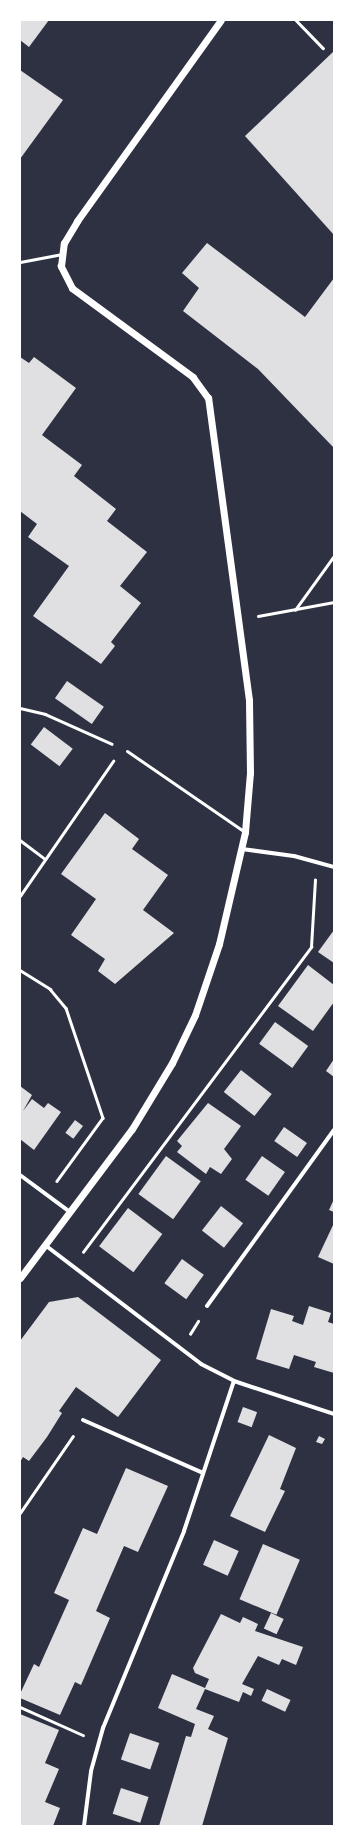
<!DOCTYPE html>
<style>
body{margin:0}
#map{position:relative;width:354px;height:1846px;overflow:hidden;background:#2d3142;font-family:Lato,sans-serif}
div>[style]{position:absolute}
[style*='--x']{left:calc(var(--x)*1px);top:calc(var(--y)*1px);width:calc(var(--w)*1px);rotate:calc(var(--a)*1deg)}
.building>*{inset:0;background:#e0e0e3;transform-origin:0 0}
.path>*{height:2.5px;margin:-1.25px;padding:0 1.25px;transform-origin:1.25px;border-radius:1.25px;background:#fff}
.service>*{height:3px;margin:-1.5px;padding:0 1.5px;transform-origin:1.5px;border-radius:1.5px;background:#fff}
.minor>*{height:4px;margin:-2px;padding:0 2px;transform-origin:2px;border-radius:2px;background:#fff}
.tertiary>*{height:7px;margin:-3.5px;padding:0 3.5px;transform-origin:3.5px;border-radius:3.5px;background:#fff}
span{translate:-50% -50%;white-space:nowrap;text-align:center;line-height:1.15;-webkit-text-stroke:4px #fff;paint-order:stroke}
.frame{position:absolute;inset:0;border:21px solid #fff;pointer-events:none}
</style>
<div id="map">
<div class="building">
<div style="clip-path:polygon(20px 20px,49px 20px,29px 47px,20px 40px)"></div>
<div style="clip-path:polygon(334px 51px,334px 235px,245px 136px)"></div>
<div style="clip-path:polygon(20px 70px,63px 100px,20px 159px)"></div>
<div style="clip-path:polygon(207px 243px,305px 317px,334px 278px,334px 448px,258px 369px,183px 311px,199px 288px,182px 273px)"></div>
<div style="clip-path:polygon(20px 357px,29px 363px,34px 357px,76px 388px,42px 435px,82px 465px,74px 476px,116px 509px,107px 521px,147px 552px,120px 586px,141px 603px,111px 642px,115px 646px,101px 664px,33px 616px,69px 566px,28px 537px,37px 524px,20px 511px)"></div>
<div style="left:67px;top:681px;width:45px;height:21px;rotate:35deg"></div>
<div style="left:44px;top:727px;width:36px;height:22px;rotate:37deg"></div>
<div style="clip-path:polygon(105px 813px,139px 839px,132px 849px,168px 875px,143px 910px,174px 933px,115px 984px,98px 971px,105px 959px,71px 935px,96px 899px,61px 874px)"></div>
<div style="clip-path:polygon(334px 930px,334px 963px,318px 952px)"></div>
<div style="clip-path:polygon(308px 965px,334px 985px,334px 1002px,313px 1031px,278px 1006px)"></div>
<div style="left:275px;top:1022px;width:41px;height:27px;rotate:36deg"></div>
<div style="clip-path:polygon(334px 1059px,334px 1077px,326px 1071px)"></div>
<div style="left:241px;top:1070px;width:39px;height:28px;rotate:38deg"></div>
<div style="clip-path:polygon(20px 1086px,32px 1095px,23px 1111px,32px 1099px,44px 1108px,48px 1103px,61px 1112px,34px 1150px,20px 1139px)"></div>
<div style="clip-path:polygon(208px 1103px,241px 1126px,224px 1149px,232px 1159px,221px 1174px,210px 1167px,206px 1174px,177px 1152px,182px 1146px,177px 1141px)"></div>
<div style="left:75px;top:1120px;width:10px;height:16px;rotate:37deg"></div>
<div style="left:284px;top:1127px;width:28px;height:17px;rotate:35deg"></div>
<div style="left:166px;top:1156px;width:43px;height:47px;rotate:36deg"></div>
<div style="left:262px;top:1156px;width:28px;height:29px;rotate:35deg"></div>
<div style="clip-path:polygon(334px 1199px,334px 1212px,329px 1210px)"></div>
<div style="left:221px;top:1206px;width:28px;height:31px;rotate:38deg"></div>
<div style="left:128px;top:1208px;width:43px;height:48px;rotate:37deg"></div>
<div style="clip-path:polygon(334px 1223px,334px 1264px,318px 1257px)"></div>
<div style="left:182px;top:1259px;width:27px;height:30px;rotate:36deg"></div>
<div style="clip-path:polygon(78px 1297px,161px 1360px,118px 1417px,76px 1387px,59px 1411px,62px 1413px,47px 1437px,29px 1461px,23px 1457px,20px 1462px,20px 1341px,49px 1302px)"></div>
<div style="clip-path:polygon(309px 1306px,331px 1313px,328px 1322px,334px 1324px,334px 1373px,314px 1367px,316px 1362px,294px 1355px,289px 1369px,256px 1359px,271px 1309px,294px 1316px,292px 1321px,303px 1325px)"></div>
<div style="left:243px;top:1407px;width:15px;height:16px;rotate:20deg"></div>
<div style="clip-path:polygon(269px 1435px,296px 1448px,280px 1489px,285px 1491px,265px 1532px,230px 1516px)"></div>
<div style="clip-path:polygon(319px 1436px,325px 1439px,322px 1444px,316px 1442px)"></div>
<div style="clip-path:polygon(126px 1468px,168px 1486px,138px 1552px,124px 1546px,96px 1611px,110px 1618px,81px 1685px,75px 1682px,60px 1715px,20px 1698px,20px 1694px,34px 1664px,39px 1667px,69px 1600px,54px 1593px,83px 1528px,97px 1534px)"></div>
<div style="left:214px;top:1540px;width:27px;height:27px;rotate:24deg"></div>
<div style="left:263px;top:1544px;width:40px;height:60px;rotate:23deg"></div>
<div style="left:271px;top:1613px;width:14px;height:17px;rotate:25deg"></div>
<div style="clip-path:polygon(221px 1614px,240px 1623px,243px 1617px,258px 1624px,255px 1631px,303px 1647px,296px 1665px,282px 1659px,279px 1665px,258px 1656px,242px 1684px,254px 1689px,251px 1696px,243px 1692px,239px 1702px,205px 1689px,196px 1709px,214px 1716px,208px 1729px,228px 1738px,202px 1826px,159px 1826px,186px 1736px,191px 1737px,195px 1724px,158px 1708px,172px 1674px,205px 1688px,209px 1679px,195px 1673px,193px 1668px)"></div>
<div style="left:267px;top:1689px;width:26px;height:13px;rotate:25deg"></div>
<div style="clip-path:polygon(20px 1714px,59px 1730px,45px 1763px,59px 1769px,45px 1802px,60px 1808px,53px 1826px,20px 1826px)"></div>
<div style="left:130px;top:1733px;width:31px;height:28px;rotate:19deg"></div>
<div style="left:121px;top:1788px;width:29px;height:27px;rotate:18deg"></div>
</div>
<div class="path">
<div style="--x:296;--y:20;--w:39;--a:46"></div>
<div style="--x:295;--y:610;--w:67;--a:-54.2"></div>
<div style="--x:258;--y:616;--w:77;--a:-10.4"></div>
<div style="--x:20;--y:708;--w:26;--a:13"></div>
<div style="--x:45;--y:714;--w:73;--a:24.1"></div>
<div style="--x:20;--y:840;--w:31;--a:37"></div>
<div style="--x:20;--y:896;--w:164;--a:-55.4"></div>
<div style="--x:20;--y:970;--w:36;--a:32"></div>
<div style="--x:50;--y:989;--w:25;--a:50"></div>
<div style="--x:66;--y:1008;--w:116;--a:71.4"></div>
<div style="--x:103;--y:1118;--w:78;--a:126.1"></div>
<div style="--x:83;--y:1252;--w:381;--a:-53.2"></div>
<div style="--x:311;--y:947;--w:67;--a:-86.6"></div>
<div style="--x:190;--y:1334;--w:15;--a:-58"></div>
<div style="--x:20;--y:1513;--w:93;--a:-55.5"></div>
<div style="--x:20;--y:1707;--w:69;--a:24"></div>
</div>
<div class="service">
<div style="--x:20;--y:262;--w:43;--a:-10.8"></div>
<div style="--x:127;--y:751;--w:143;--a:34.5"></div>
</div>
<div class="minor">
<div style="--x:242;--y:849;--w:52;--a:7.7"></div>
<div style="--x:294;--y:856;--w:41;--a:15.4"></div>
<div style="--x:20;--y:1175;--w:62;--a:36.5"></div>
<div style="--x:45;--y:1245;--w:196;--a:37.3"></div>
<div style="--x:201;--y:1364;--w:37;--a:27"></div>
<div style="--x:234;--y:1381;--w:105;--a:18.3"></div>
<div style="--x:207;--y:1306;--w:217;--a:-54.2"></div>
<div style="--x:83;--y:1420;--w:131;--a:23.8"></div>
<div style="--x:84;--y:1826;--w:55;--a:-82.7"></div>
<div style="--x:91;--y:1771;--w:45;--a:-74.4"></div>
<div style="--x:103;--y:1728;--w:213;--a:-67.6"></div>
<div style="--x:184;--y:1531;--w:158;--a:-71.6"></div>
</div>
<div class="tertiary">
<div style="--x:20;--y:1278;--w:186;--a:-53.1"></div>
<div style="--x:132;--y:1129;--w:77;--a:-58.8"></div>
<div style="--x:172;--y:1063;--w:53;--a:-64.4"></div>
<div style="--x:195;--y:1015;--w:75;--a:-71.3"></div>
<div style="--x:219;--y:944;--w:115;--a:-76.9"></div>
<div style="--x:245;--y:832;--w:59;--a:-85.2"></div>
<div style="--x:250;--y:773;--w:73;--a:-90.8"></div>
<div style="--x:249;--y:700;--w:305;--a:-97.7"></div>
<div style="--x:208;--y:398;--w:26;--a:-126"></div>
<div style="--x:193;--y:377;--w:150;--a:-143.7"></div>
<div style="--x:72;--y:288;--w:25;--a:-117"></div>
<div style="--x:61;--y:266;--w:23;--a:-83"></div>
<div style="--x:64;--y:243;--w:26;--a:-59"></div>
<div style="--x:77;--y:221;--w:247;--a:-54.4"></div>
</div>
<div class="frame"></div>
</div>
